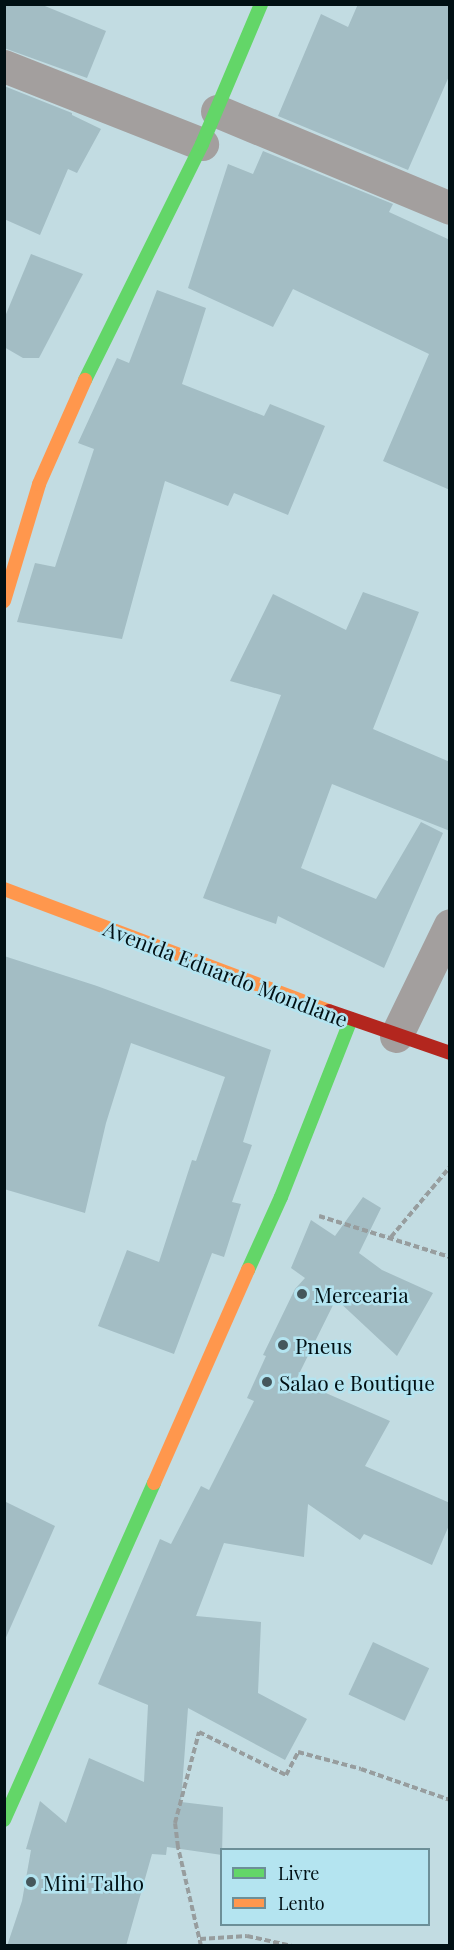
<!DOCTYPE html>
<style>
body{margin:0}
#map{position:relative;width:454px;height:1950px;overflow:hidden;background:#c2dce2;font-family:"Playfair Display",serif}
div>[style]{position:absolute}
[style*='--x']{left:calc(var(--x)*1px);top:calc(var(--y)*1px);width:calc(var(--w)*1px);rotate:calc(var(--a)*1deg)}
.building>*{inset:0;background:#a3bdc4;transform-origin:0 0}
.path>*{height:4px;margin-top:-2px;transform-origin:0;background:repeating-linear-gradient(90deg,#979d9e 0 6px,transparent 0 9px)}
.street>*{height:33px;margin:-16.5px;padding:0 16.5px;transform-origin:16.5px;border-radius:16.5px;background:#a39f9e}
.fast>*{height:14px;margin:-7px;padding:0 7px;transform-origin:7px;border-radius:7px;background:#63d668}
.slow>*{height:14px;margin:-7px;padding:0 7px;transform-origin:7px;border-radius:7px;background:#ff974d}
.jam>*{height:14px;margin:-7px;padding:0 7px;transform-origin:7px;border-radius:7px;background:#b3261e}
.dots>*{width:16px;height:16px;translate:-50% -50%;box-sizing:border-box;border:3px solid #b4e4f0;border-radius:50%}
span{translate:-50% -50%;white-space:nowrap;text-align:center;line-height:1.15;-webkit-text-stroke:5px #b4e4f0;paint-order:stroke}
.street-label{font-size:21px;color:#011014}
.poi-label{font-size:21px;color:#011014}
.left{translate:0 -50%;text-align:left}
.frame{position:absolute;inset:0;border:6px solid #011014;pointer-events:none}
.legend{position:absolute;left:220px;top:1848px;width:210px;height:78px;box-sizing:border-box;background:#b4e4f0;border:2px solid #6c8f98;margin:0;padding:8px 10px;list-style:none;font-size:18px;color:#011014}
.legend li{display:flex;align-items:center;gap:12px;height:30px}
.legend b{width:30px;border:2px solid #6c8f98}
</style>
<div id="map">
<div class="building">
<div style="clip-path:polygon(4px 4px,40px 4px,106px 31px,87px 78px,4px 48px)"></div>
<div style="clip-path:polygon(358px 4px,450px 4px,450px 74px,408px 170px,278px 116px,321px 14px,348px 27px)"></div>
<div style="clip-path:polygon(4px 86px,72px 113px,72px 115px,101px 129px,77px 173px,68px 169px,40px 235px,4px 219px)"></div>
<div style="clip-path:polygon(263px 151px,393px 204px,389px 212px,450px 240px,450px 490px,383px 461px,429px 354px,293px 289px,273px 327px,188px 288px,228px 164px,253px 174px)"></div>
<div style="clip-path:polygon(31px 254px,83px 274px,39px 358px,23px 358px,4px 347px,4px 319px)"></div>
<div style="clip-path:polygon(157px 290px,206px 308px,182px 384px,264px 416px,270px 404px,325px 426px,288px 515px,234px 493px,228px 506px,165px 481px,122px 639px,17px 622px,35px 563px,55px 567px,94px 449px,78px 443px,117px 358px,129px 363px)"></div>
<div style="clip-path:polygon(363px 592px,419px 612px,373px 729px,450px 762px,450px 831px,332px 784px,301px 868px,376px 899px,421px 822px,443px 833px,384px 968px,278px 916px,276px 924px,203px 898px,281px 695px,230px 681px,273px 594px,346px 630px)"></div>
<div style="clip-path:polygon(4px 956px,97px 986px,271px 1050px,243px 1142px,252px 1145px,232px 1202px,241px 1204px,224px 1257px,212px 1253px,174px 1354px,98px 1326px,127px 1250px,159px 1262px,192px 1160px,196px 1161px,225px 1077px,131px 1043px,106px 1123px,85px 1213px,4px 1189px)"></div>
<div style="clip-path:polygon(363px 1197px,381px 1208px,359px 1253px,382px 1270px,433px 1293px,397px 1356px,336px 1299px,296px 1380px,390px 1421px,365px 1466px,450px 1503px,450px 1523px,432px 1565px,364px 1534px,360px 1540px,308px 1504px,304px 1557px,224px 1543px,196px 1616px,261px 1622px,258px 1693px,307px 1719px,285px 1760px,188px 1708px,181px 1802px,223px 1807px,222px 1855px,167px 1847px,166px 1855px,152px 1854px,126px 1946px,7px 1946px,22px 1901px,31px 1850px,26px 1849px,40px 1801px,66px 1823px,89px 1758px,144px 1782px,148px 1705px,98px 1684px,160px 1539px,171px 1544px,201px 1486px,209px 1490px,254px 1401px,247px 1398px,266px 1356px,263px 1355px,295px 1289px,305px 1278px,291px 1268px,311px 1220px,335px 1236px)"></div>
<div style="clip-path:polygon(4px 1501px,55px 1526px,4px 1642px)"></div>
<div style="left:373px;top:1642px;width:62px;height:58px;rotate:25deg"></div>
</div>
<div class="path">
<div style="--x:319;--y:1216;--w:137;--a:17.4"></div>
<div style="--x:391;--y:1237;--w:92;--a:-49.9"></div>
<div style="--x:200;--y:1939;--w:47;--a:-3.7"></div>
<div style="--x:247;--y:1936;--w:46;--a:12.5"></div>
<div style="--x:201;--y:1946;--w:102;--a:-103.1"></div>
<div style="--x:178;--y:1847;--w:24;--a:-97"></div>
<div style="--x:175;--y:1823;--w:94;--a:-75.2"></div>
<div style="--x:199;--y:1732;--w:97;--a:26.3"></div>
<div style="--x:286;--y:1775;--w:26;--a:-62"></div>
<div style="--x:298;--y:1752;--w:65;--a:15.1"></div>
<div style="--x:361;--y:1769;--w:94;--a:19.2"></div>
</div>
<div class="street">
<div style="--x:4;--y:66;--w:213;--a:21.5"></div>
<div style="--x:217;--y:111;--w:252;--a:22.6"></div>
<div style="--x:396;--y:1036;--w:123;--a:-64.1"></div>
</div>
<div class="fast">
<div style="--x:85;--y:380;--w:263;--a:-63.6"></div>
<div style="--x:202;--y:144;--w:152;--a:-67.1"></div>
<div style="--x:248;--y:1270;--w:80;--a:-65.7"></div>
<div style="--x:281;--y:1197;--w:191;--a:-68.5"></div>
<div style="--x:4;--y:1820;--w:369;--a:-66"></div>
</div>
<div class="slow">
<div style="--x:4;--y:601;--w:122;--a:-73.3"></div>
<div style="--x:39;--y:484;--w:114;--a:-66.1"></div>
<div style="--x:4;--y:889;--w:347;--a:20.6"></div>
<div style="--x:154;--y:1483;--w:233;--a:-66.2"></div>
</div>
<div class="jam">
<div style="--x:329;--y:1011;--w:128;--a:19.1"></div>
</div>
<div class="dots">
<div style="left:302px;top:1294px;background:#45575c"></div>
<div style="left:283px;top:1345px;background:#45575c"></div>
<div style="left:267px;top:1382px;background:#45575c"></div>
<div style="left:31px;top:1882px;background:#45575c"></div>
</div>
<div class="street-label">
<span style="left:226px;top:973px;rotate:21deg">Avenida Eduardo Mondlane</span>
</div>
<div class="poi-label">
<span class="left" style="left:314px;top:1294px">Mercearia</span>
<span class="left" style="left:295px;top:1345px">Pneus</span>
<span class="left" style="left:279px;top:1382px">Salao e Boutique</span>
<span class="left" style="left:43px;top:1882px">Mini Talho</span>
</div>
<div class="frame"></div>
<ul class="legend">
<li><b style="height:8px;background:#63d668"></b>Livre</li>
<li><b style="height:8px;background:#ff974d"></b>Lento</li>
</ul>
</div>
